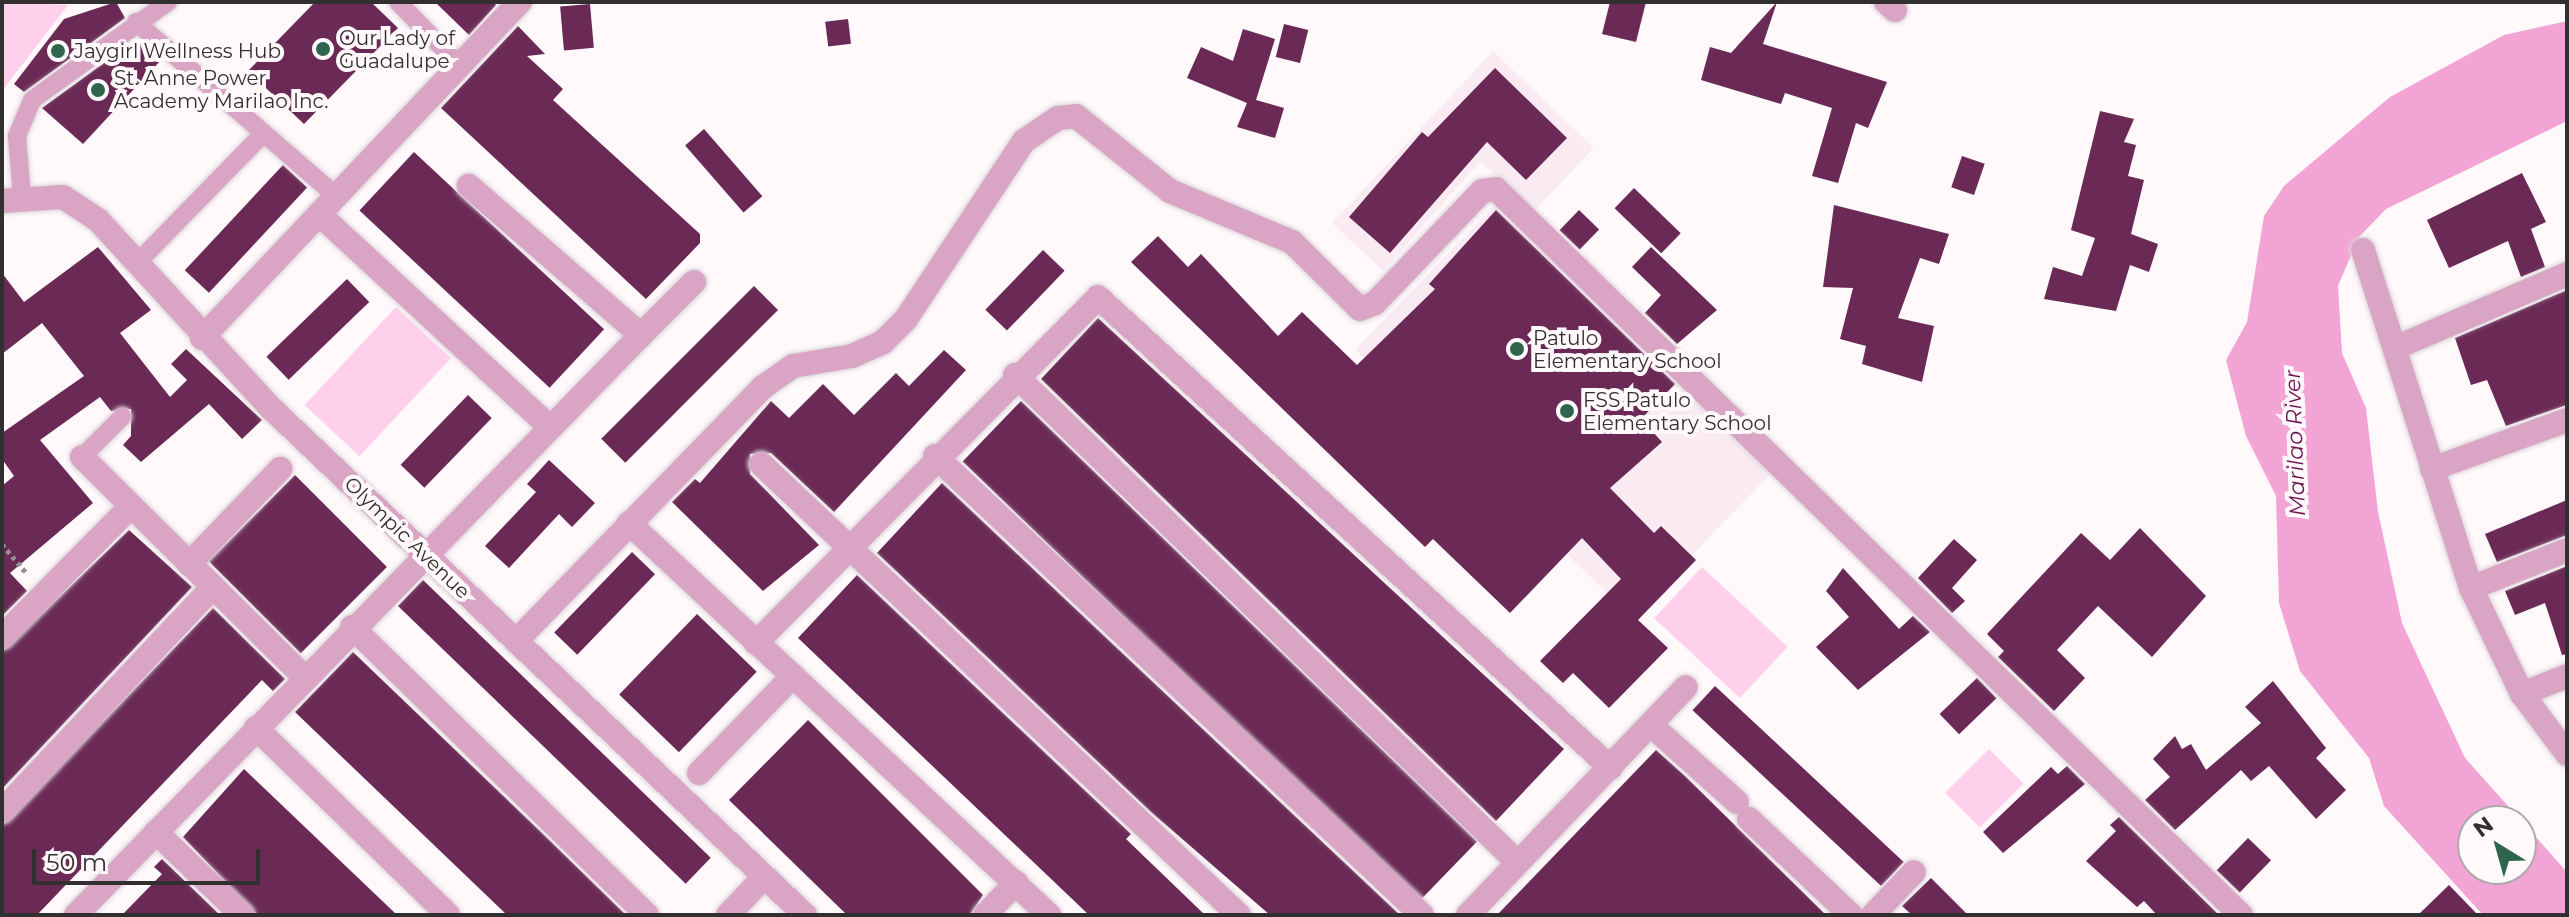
<!DOCTYPE html>
<style>
body{margin:0}
#map{position:relative;width:2569px;height:917px;overflow:hidden;background:#fff9fc;font-family:Montserrat,sans-serif}
div>[style]{position:absolute}
[style*='--x']{left:calc(var(--x)*1px);top:calc(var(--y)*1px);width:calc(var(--w)*1px);rotate:calc(var(--a)*1deg)}
.built>*{inset:0;background:#faebf3;transform-origin:0 0}
.green>*{inset:0;background:#fed0eb;transform-origin:0 0}
.water>*{inset:0;background:#f2a5d4}
.building>*{inset:0;background:#6b2a56;transform-origin:0 0}
.path>*{height:5px;margin-top:-2.5px;transform-origin:0;background:repeating-linear-gradient(90deg,#948f92 0 4px,transparent 0 8px)}
.roads{filter:drop-shadow(0 0 2px #dad5d7) drop-shadow(0 0 2px #dad5d7)}
.service>*{height:18px;margin:-9px;padding:0 9px;transform-origin:9px;border-radius:9px;background:#daa5c5}
.minor>*{height:24px;margin:-12px;padding:0 12px;transform-origin:12px;border-radius:12px;background:#daa5c5}
.tertiary>*{height:24px;margin:-12px;padding:0 12px;transform-origin:12px;border-radius:12px;background:#daa5c5}
.dots>*{width:22px;height:22px;translate:-50% -50%;box-sizing:border-box;border:4px solid #fff9fc;border-radius:50%}
span{translate:-50% -50%;white-space:nowrap;text-align:center;line-height:1.15;-webkit-text-stroke:8px #fff9fc;paint-order:stroke}
.poi-label{font-size:20px;color:#322f31}
.left{translate:0 -50%;text-align:left}
.street-label{font-size:20px;color:#322f31}
.water-label{font-size:22px;color:#6a1251;font-style:italic}
.frame{position:absolute;inset:0;border:4px solid #322f31;pointer-events:none}
.north{position:absolute;left:2457px;top:805px;width:80px;height:80px;box-sizing:border-box;background:#fff9fc;border:2px solid #ada8ab;border-radius:50%;rotate:323deg;font-size:22px;font-weight:700;line-height:32px;text-align:center;color:#322f31}
.north::after{content:'';display:block;margin:auto;width:28px;height:36px;background:#2e654c;clip-path:polygon(50% 0,100% 100%,50% 72%,0 100%)}
.scale{position:absolute;left:32px;top:849px;width:228px;height:36px;box-sizing:border-box;border:4px solid #322f31;border-top:0;padding-left:10px;font-size:24px;line-height:28px;white-space:nowrap;color:#322f31;-webkit-text-stroke:6px #fff9fc;paint-order:stroke}
</style>
<div id="map">
<div class="built">
<div style="clip-path:polygon(1493px 51px,1594px 148px,1535px 210px,1480px 162px,1383px 271px,1332px 223px)"></div>
<div style="left:1497px;top:203px;width:385px;height:204px;rotate:44deg"></div>
</div>
<div class="green">
<div style="clip-path:polygon(2px 2px,68px 5px,2px 91px)"></div>
<div style="left:396px;top:307px;width:75px;height:134px;rotate:43deg"></div>
<div style="left:1702px;top:567px;width:117px;height:70px;rotate:43deg"></div>
<div style="left:1989px;top:749px;width:49px;height:62px;rotate:45deg"></div>
</div>
<div class="water">
<div style="clip-path:polygon(evenodd,2567px 21px,2567px 121px,2386px 209px,2359px 237px,2338px 286px,2342px 353px,2366px 408px,2378px 512px,2402px 623px,2465px 758px,2567px 872px,2567px 915px,2483px 915px,2384px 806px,2369px 758px,2300px 671px,2279px 603px,2276px 496px,2246px 436px,2226px 360px,2247px 322px,2264px 216px,2284px 186px,2390px 97px,2504px 35px,2567px 21px,2473px 821px,2521px 821px,2521px 869px,2473px 869px,2473px 821px)"></div>
</div>
<div class="building">
<div style="clip-path:polygon(116px 2px,125px 18px,24px 92px,14px 84px,64px 19px)"></div>
<div style="clip-path:polygon(315px 2px,371px 2px,398px 28px,304px 124px,248px 71px)"></div>
<div style="clip-path:polygon(435px 2px,493px 2px,496px 5px,469px 35px)"></div>
<div style="clip-path:polygon(1610px 2px,1646px 2px,1636px 42px,1602px 34px)"></div>
<div style="clip-path:polygon(1777px 2px,1763px 44px,1887px 82px,1868px 128px,1856px 123px,1838px 183px,1812px 176px,1832px 108px,1785px 93px,1781px 104px,1701px 80px,1710px 47px,1731px 53px)"></div>
<div style="left:590px;top:4px;width:44px;height:30px;rotate:85deg"></div>
<div style="left:848px;top:19px;width:25px;height:23px;rotate:83deg"></div>
<div style="left:1284px;top:24px;width:25px;height:34px;rotate:14deg"></div>
<div style="clip-path:polygon(518px 26px,545px 54px,527px 56px,563px 89px,553px 100px,700px 234px,700px 243px,646px 299px,441px 108px)"></div>
<div style="clip-path:polygon(1243px 29px,1275px 39px,1256px 100px,1284px 108px,1275px 138px,1237px 127px,1247px 103px,1187px 78px,1201px 47px,1233px 61px)"></div>
<div style="clip-path:polygon(137px 39px,161px 60px,83px 144px,42px 108px)"></div>
<div style="clip-path:polygon(1495px 68px,1567px 138px,1526px 180px,1487px 142px,1390px 253px,1349px 217px,1422px 132px,1428px 137px)"></div>
<div style="clip-path:polygon(2100px 111px,2134px 119px,2124px 142px,2136px 145px,2128px 176px,2144px 180px,2131px 234px,2158px 244px,2149px 272px,2130px 265px,2116px 311px,2044px 299px,2053px 267px,2082px 276px,2095px 238px,2071px 230px)"></div>
<div style="left:704px;top:129px;width:89px;height:25px;rotate:49deg"></div>
<div style="left:414px;top:152px;width:260px;height:80px;rotate:43deg"></div>
<div style="left:1962px;top:156px;width:24px;height:33px;rotate:19deg"></div>
<div style="left:283px;top:165px;width:33px;height:144px;rotate:43deg"></div>
<div style="clip-path:polygon(2522px 173px,2546px 222px,2531px 229px,2545px 267px,2521px 277px,2508px 241px,2449px 268px,2427px 220px)"></div>
<div style="left:1634px;top:188px;width:65px;height:28px;rotate:44deg"></div>
<div style="clip-path:polygon(1834px 205px,1949px 234px,1939px 264px,1920px 258px,1898px 318px,1934px 326px,1922px 382px,1862px 364px,1866px 346px,1840px 339px,1853px 288px,1823px 287px)"></div>
<div style="clip-path:polygon(1496px 210px,1675px 384px,1641px 419px,1662px 442px,1610px 488px,1654px 533px,1661px 526px,1696px 560px,1638px 620px,1668px 648px,1609px 708px,1573px 673px,1563px 683px,1540px 661px,1621px 579px,1582px 538px,1510px 613px,1433px 539px,1425px 547px,1131px 262px,1158px 236px,1188px 267px,1201px 254px,1278px 336px,1302px 312px,1357px 365px,1435px 289px,1429px 284px)"></div>
<div style="left:1579px;top:210px;width:28px;height:28px;rotate:44deg"></div>
<div style="clip-path:polygon(98px 247px,151px 310px,120px 333px,170px 397px,187px 380px,171px 364px,186px 349px,262px 420px,242px 439px,209px 404px,141px 462px,123px 445px,131px 436px,131px 409px,111px 411px,100px 397px,40px 440px,93px 503px,10px 573px,27px 591px,2px 616px,2px 486px,14px 476px,2px 459px,2px 433px,84px 376px,42px 323px,2px 354px,2px 273px,24px 302px)"></div>
<div style="clip-path:polygon(1651px 247px,1717px 310px,1677px 344px,1645px 313px,1661px 295px,1632px 267px)"></div>
<div style="left:1043px;top:250px;width:30px;height:83px;rotate:44deg"></div>
<div style="left:347px;top:279px;width:32px;height:112px;rotate:46deg"></div>
<div style="left:754px;top:286px;width:34px;height:216px;rotate:45deg"></div>
<div style="clip-path:polygon(2567px 290px,2567px 405px,2506px 426px,2487px 380px,2471px 385px,2455px 338px)"></div>
<div style="clip-path:polygon(1098px 318px,1564px 749px,1496px 821px,1041px 379px)"></div>
<div style="clip-path:polygon(944px 350px,966px 370px,834px 512px,771px 453px,750px 454px,750px 474px,819px 545px,763px 591px,672px 502px,695px 479px,700px 483px,771px 401px,789px 418px,823px 384px,854px 415px,896px 373px,909px 386px)"></div>
<div style="left:468px;top:395px;width:33px;height:97px;rotate:44deg"></div>
<div style="left:1021px;top:401px;width:634px;height:84px;rotate:44deg"></div>
<div style="clip-path:polygon(549px 460px,595px 503px,572px 527px,559px 514px,509px 568px,485px 546px,536px 492px,527px 484px)"></div>
<div style="left:295px;top:475px;width:130px;height:122px;rotate:45deg"></div>
<div style="clip-path:polygon(942px 483px,1400px 915px,1270px 915px,1151px 812px,877px 553px)"></div>
<div style="clip-path:polygon(2567px 500px,2567px 535px,2497px 562px,2485px 534px)"></div>
<div style="clip-path:polygon(2140px 528px,2206px 596px,2152px 657px,2098px 606px,2057px 650px,2085px 678px,2054px 711px,1998px 657px,2004px 651px,1987px 634px,2081px 533px,2110px 560px)"></div>
<div style="clip-path:polygon(129px 530px,192px 587px,2px 789px,2px 652px)"></div>
<div style="clip-path:polygon(1954px 539px,1977px 560px,1952px 588px,1965px 601px,1952px 613px,1918px 578px)"></div>
<div style="left:632px;top:552px;width:32px;height:112px;rotate:44deg"></div>
<div style="clip-path:polygon(2567px 566px,2567px 654px,2562px 655px,2545px 603px,2515px 615px,2505px 591px)"></div>
<div style="clip-path:polygon(1843px 568px,1899px 629px,1913px 616px,1930px 632px,1858px 690px,1816px 647px,1849px 617px,1826px 591px)"></div>
<div style="clip-path:polygon(857px 575px,1131px 834px,1126px 839px,1205px 915px,1089px 915px,798px 638px)"></div>
<div style="left:423px;top:580px;width:400px;height:36px;rotate:44deg"></div>
<div style="clip-path:polygon(213px 608px,285px 679px,273px 691px,262px 680px,37px 915px,2px 915px,2px 826px)"></div>
<div style="left:697px;top:614px;width:83px;height:112px;rotate:44deg"></div>
<div style="clip-path:polygon(353px 652px,541px 832px,626px 915px,507px 915px,295px 712px)"></div>
<div style="left:1977px;top:678px;width:28px;height:52px;rotate:46deg"></div>
<div style="clip-path:polygon(2273px 681px,2326px 748px,2316px 758px,2346px 790px,2316px 819px,2269px 766px,2251px 781px,2241px 770px,2175px 830px,2145px 800px,2170px 777px,2153px 759px,2175px 736px,2182px 749px,2191px 744px,2206px 770px,2261px 723px,2245px 707px)"></div>
<div style="left:1715px;top:686px;width:258px;height:33px;rotate:43deg"></div>
<div style="clip-path:polygon(808px 720px,983px 895px,970px 915px,847px 915px,729px 800px)"></div>
<div style="clip-path:polygon(1656px 750px,1685px 776px,1826px 915px,1497px 915px)"></div>
<div style="clip-path:polygon(2067px 766px,2085px 784px,2003px 853px,1983px 832px,2051px 767px,2058px 774px)"></div>
<div style="clip-path:polygon(244px 769px,397px 915px,257px 915px,183px 837px)"></div>
<div style="clip-path:polygon(2119px 817px,2218px 914px,2217px 915px,2157px 915px,2144px 901px,2137px 907px,2086px 861px,2116px 831px,2110px 825px)"></div>
<div style="left:2248px;top:838px;width:32px;height:45px;rotate:44deg"></div>
<div style="clip-path:polygon(162px 859px,220px 915px,122px 915px,162px 874px,154px 867px)"></div>
<div style="clip-path:polygon(1931px 878px,1968px 915px,1912px 915px,1902px 906px)"></div>
<div style="clip-path:polygon(2449px 885px,2478px 915px,2418px 915px)"></div>
</div>
<div class="path">
<div style="--x:2;--y:544;--w:39;--a:50"></div>
</div>
<div class="roads">
<div class="service">
<div style="--x:398;--y:2;--w:89;--a:45.9"></div>
<div style="--x:136;--y:22;--w:265;--a:41"></div>
<div style="--x:22;--y:198;--w:62;--a:-94.6"></div>
<div style="--x:17;--y:136;--w:39;--a:-67"></div>
<div style="--x:32;--y:100;--w:168;--a:-35.8"></div>
<div style="--x:136;--y:264;--w:179;--a:-45.7"></div>
<div style="--x:82;--y:457;--w:57;--a:-45"></div>
</div>
<div class="minor">
<div style="--x:1886;--y:2;--w:12;--a:42"></div>
<div style="--x:319;--y:214;--w:313;--a:42.7"></div>
<div style="--x:2363;--y:250;--w:355;--a:72.3"></div>
<div style="--x:2471;--y:588;--w:118;--a:64.3"></div>
<div style="--x:2522;--y:694;--w:75;--a:53.1"></div>
<div style="--x:641;--y:335;--w:75;--a:-45"></div>
<div style="--x:202;--y:338;--w:463;--a:-46.6"></div>
<div style="--x:2397;--y:347;--w:185;--a:-23.2"></div>
<div style="--x:1015;--y:375;--w:699;--a:44.13"></div>
<div style="--x:935;--y:456;--w:669;--a:43.3"></div>
<div style="--x:82;--y:457;--w:313;--a:44.7"></div>
<div style="--x:761;--y:464;--w:657;--a:43.34"></div>
<div style="--x:2432;--y:469;--w:144;--a:-19.9"></div>
<div style="--x:629;--y:523;--w:575;--a:43.03"></div>
<div style="--x:189;--y:564;--w:132;--a:-46.2"></div>
<div style="--x:2471;--y:588;--w:103;--a:-21.6"></div>
<div style="--x:352;--y:627;--w:412;--a:44.3"></div>
<div style="--x:2;--y:637;--w:184;--a:-45.4"></div>
<div style="--x:516;--y:641;--w:354;--a:-45.8"></div>
<div style="--x:763;--y:387;--w:37;--a:-35"></div>
<div style="--x:793;--y:366;--w:60;--a:-9.6"></div>
<div style="--x:852;--y:356;--w:34;--a:-24"></div>
<div style="--x:883;--y:342;--w:33;--a:-45"></div>
<div style="--x:906;--y:319;--w:214;--a:-56.5"></div>
<div style="--x:1024;--y:141;--w:41;--a:-34.1"></div>
<div style="--x:1058;--y:118;--w:18;--a:-6"></div>
<div style="--x:1076;--y:116;--w:120;--a:38.6"></div>
<div style="--x:1170;--y:191;--w:132;--a:22.7"></div>
<div style="--x:1292;--y:242;--w:95;--a:44.6"></div>
<div style="--x:1360;--y:309;--w:16;--a:-22"></div>
<div style="--x:1375;--y:303;--w:155;--a:-46.3"></div>
<div style="--x:1482;--y:191;--w:14;--a:-8"></div>
<div style="--x:1496;--y:189;--w:1040;--a:44.26"></div>
<div style="--x:756;--y:643;--w:486;--a:-45.3"></div>
<div style="--x:1098;--y:297;--w:696;--a:42.56"></div>
<div style="--x:2522;--y:694;--w:48;--a:-21.8"></div>
<div style="--x:1652;--y:726;--w:114;--a:41.8"></div>
<div style="--x:256;--y:728;--w:268;--a:44.2"></div>
<div style="--x:699;--y:773;--w:135;--a:-45.9"></div>
<div style="--x:2;--y:811;--w:308;--a:-46.7"></div>
<div style="--x:1749;--y:819;--w:140;--a:43.3"></div>
<div style="--x:156;--y:832;--w:120;--a:44"></div>
<div style="--x:76;--y:915;--w:810;--a:-45.75"></div>
<div style="--x:641;--y:335;--w:228;--a:-139.1"></div>
<div style="--x:728;--y:915;--w:52;--a:-46.5"></div>
<div style="--x:985;--y:915;--w:45;--a:-45.9"></div>
<div style="--x:1468;--y:915;--w:315;--a:-46.3"></div>
<div style="--x:1873;--y:915;--w:59;--a:-46.4"></div>
</div>
<div class="tertiary">
<div style="--x:2;--y:201;--w:61;--a:-3.8"></div>
<div style="--x:63;--y:197;--w:42;--a:33.3"></div>
<div style="--x:98;--y:220;--w:257;--a:47.4"></div>
<div style="--x:272;--y:409;--w:735;--a:43.51"></div>
</div>
</div>
<div class="dots">
<div style="left:323px;top:49px;background:#2e654c"></div>
<div style="left:58px;top:51px;background:#2e654c"></div>
<div style="left:98px;top:90px;background:#2e654c"></div>
<div style="left:1517px;top:349px;background:#2e654c"></div>
<div style="left:1567px;top:411px;background:#2e654c"></div>
</div>
<div class="poi-label">
<span class="left" style="left:339px;top:50px">Our Lady of<br>Guadalupe</span>
<span class="left" style="left:74px;top:51px">Jaygirl Wellness Hub</span>
<span class="left" style="left:114px;top:90px">St. Anne Power<br>Academy Marilao Inc.</span>
<span class="left" style="left:1533px;top:350px">Patulo<br>Elementary School</span>
<span class="left" style="left:1583px;top:412px">FSS Patulo<br>Elementary School</span>
</div>
<div class="street-label">
<span style="left:407px;top:538px;rotate:44deg">Olympic Avenue</span>
</div>
<div class="water-label">
<span style="left:2295px;top:443px;rotate:-92deg">Marilao River</span>
</div>
<div class="frame"></div>
<div class="north">N</div>
<div class="scale">50 m</div>
</div>
